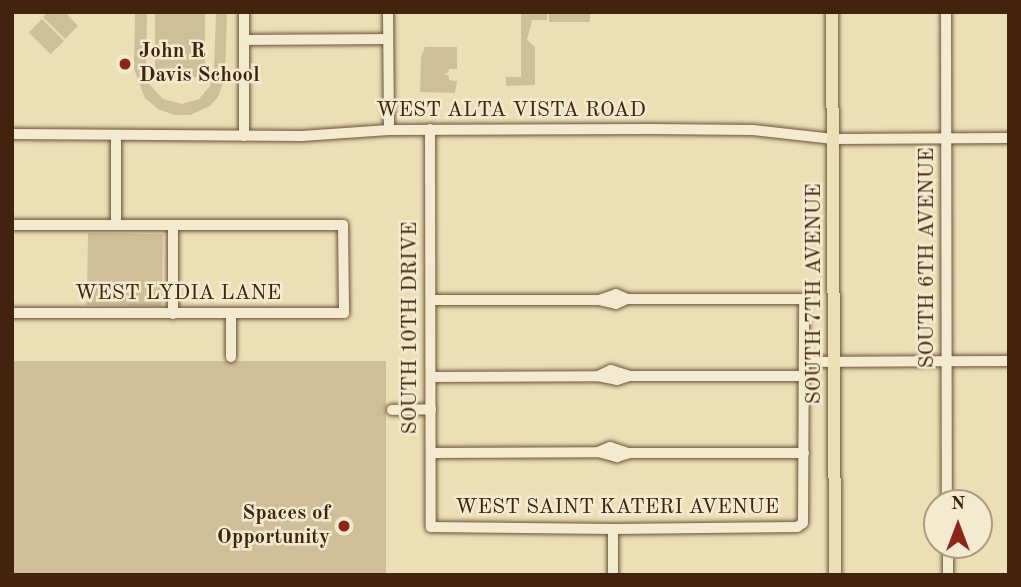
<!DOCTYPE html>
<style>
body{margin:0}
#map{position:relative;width:1021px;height:587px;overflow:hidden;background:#ecdfb6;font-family:"Old Standard TT",serif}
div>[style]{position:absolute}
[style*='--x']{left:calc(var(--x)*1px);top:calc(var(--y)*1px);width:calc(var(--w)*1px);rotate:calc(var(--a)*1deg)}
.green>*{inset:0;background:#cfbf99;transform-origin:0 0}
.roads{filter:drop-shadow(0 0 2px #6c5338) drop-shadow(0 0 2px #6c5338)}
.minor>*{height:10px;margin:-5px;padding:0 5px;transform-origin:5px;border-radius:5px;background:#f3ead0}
.major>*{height:12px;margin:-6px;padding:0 6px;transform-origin:6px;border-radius:6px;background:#ecdfb6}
.dots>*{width:19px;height:19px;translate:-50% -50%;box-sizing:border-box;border:4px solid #f3ead0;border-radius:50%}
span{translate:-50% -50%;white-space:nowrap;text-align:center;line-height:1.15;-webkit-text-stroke:5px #f3ead0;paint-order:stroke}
.poi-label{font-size:21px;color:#42240e;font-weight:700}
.left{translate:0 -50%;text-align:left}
.right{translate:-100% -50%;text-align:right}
.street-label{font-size:21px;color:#42240e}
.frame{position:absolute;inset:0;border:14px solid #42240e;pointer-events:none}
.north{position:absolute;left:923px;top:489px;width:70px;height:70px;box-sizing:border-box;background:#f3ead0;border:2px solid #ac9b82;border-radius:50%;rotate:0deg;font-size:19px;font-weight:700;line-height:28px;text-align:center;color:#42240e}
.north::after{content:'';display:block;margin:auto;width:24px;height:32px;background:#8f2418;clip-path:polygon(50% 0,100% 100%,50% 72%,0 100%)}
</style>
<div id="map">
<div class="green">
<div style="clip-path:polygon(47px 12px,65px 12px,78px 26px,65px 39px,43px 17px)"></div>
<div style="clip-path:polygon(135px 12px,147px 12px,146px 68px,150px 85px,163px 99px,182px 104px,199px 99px,210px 86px,214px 71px,216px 12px,227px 12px,225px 78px,218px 97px,210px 106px,190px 115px,174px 115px,158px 109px,145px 98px,134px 69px)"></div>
<div style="left:155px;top:12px;width:50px;height:65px"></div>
<div style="clip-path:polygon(521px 12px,547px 12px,547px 20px,532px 20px,527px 40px,535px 47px,535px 85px,506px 86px,506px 77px,521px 77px)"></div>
<div style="left:549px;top:12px;width:41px;height:10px"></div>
<div style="left:42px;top:19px;width:31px;height:19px;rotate:45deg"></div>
<div style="clip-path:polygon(425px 47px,457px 47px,457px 69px,449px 69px,448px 73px,444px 74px,449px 76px,449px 80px,457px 81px,455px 93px,420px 92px,421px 57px)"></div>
<div style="left:88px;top:233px;width:75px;height:72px;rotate:1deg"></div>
<div style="left:12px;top:361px;width:374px;height:214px"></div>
</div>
<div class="roads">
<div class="minor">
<div style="--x:244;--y:12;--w:124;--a:90"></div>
<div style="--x:388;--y:12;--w:118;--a:89.5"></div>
<div style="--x:946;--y:12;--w:491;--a:89.9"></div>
<div style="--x:244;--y:40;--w:144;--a:-0.4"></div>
<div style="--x:430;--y:129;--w:398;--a:89.9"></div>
<div style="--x:431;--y:527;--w:182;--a:0.6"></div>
<div style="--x:613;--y:529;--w:184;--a:-0.6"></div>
<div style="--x:797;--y:527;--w:7;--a:-34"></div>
<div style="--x:803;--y:523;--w:224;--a:-89.7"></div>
<div style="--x:804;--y:299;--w:177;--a:180"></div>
<div style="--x:627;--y:299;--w:12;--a:156"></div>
<div style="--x:616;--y:304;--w:17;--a:-167"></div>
<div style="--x:599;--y:300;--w:168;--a:180"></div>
<div style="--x:12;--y:134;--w:290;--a:0.4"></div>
<div style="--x:302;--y:136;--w:87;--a:-3.9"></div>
<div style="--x:389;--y:130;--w:261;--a:-0.2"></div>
<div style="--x:650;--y:129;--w:103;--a:0.6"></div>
<div style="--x:753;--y:130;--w:81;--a:6.4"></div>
<div style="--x:833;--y:139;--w:176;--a:-0.3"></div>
<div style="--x:12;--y:225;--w:331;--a:0"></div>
<div style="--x:343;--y:225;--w:88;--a:89.3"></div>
<div style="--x:344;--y:313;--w:332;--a:180"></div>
<div style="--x:116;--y:225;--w:90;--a:-90"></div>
<div style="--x:173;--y:226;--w:88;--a:90"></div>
<div style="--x:599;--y:300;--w:18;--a:-19"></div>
<div style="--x:616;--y:294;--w:12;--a:24"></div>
<div style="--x:231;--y:314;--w:43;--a:90"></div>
<div style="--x:804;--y:362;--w:205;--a:-0.3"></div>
<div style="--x:598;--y:376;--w:14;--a:-25"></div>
<div style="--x:611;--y:370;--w:19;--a:18"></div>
<div style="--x:431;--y:377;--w:167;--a:-0.3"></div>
<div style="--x:598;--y:376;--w:19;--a:12"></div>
<div style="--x:617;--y:380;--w:13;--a:-18"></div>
<div style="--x:629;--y:376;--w:175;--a:0"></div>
<div style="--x:392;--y:410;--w:39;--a:-1"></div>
<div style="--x:598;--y:452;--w:13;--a:-23"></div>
<div style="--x:610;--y:447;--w:20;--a:18"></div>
<div style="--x:431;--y:453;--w:167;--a:-0.3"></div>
<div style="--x:598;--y:452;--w:20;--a:15"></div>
<div style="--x:617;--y:457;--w:13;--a:-18"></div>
<div style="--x:629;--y:453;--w:175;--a:0"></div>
<div style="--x:948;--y:545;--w:30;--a:90"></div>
<div style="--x:613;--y:575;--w:46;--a:-90"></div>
</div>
<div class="major">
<div style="--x:832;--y:12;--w:563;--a:89.69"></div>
</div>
</div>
<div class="dots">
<div style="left:125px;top:64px;background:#8f2418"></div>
<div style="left:344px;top:526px;background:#8f2418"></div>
</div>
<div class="poi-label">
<span class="left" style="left:139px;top:64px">John R<br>Davis School</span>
<span class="right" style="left:330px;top:526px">Spaces of<br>Opportunity</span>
</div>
<div class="street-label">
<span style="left:511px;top:111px">WEST ALTA VISTA ROAD</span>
<span style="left:928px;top:258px;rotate:-90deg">SOUTH 6TH AVENUE</span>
<span style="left:178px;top:294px">WEST LYDIA LANE</span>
<span style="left:815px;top:294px;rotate:-90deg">SOUTH 7TH AVENUE</span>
<span style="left:411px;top:328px;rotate:-90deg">SOUTH 10TH DRIVE</span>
<span style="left:617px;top:508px">WEST SAINT KATERI AVENUE</span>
</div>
<div class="frame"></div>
<div class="north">N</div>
</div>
